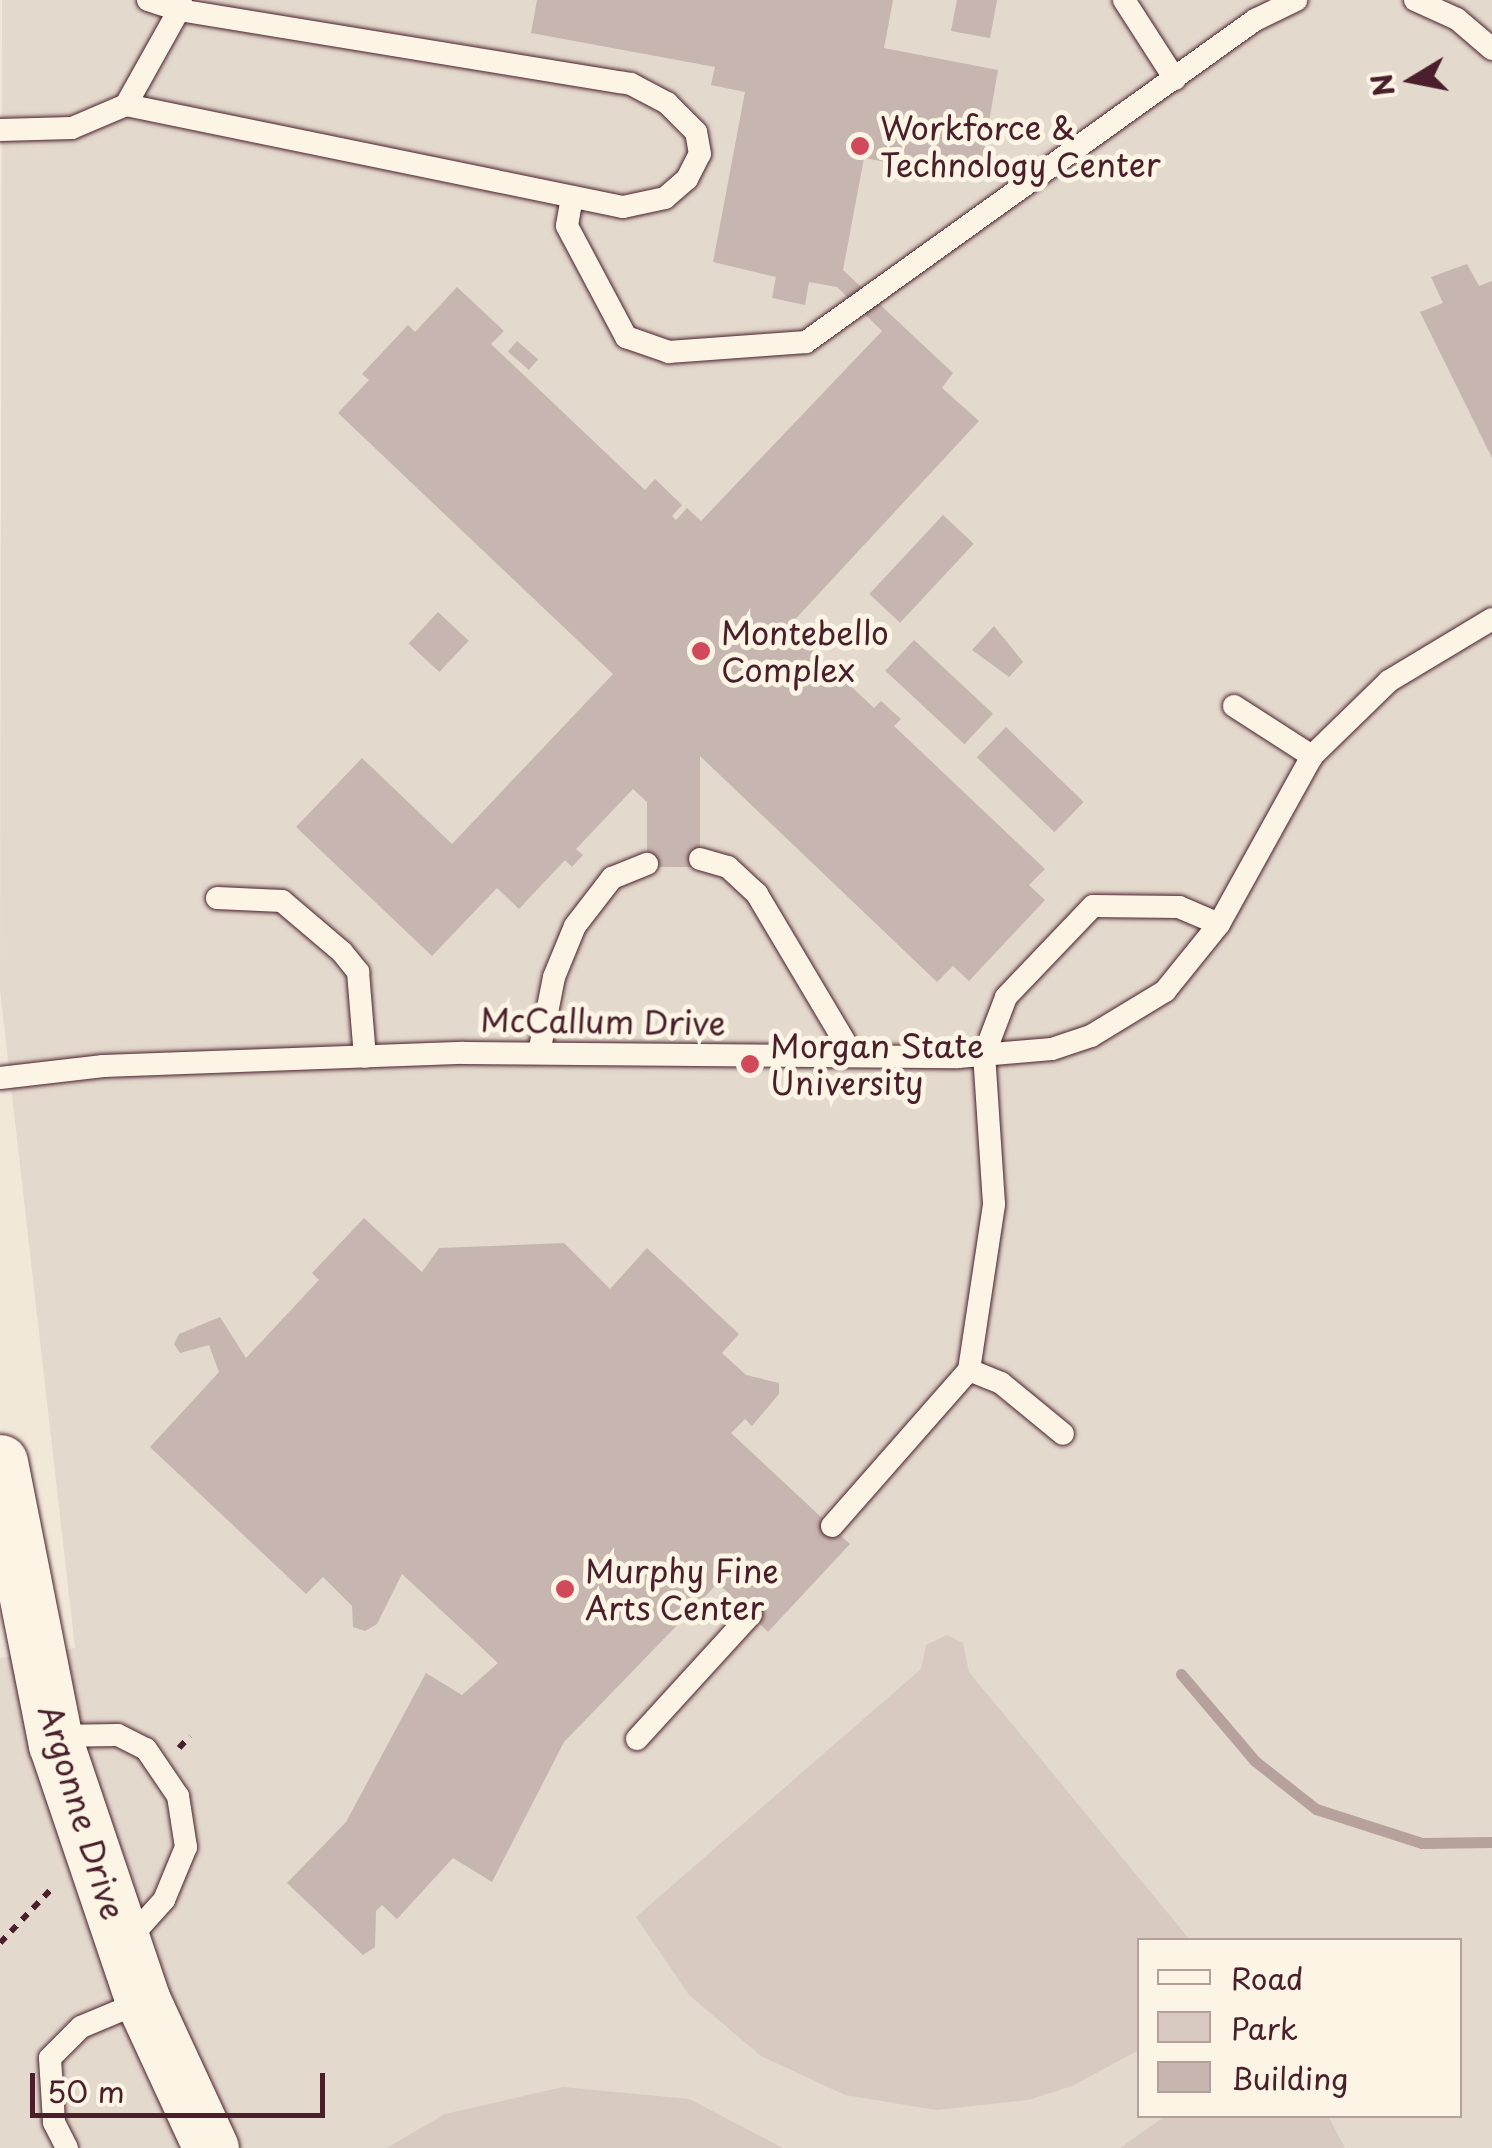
<!DOCTYPE html>
<style>
body{margin:0}
#map{position:relative;width:1492px;height:2148px;overflow:hidden;background:#f1e8da;font-family:"Playpen Sans",sans-serif}
div>[style]{position:absolute}
[style*='--x']{left:calc(var(--x)*1px);top:calc(var(--y)*1px);width:calc(var(--w)*1px);rotate:calc(var(--a)*1deg)}
.built>*{inset:0;background:#e4d9cd}
.green>*{inset:0;background:#d8cac0}
.stream>*{height:11px;margin:-5.5px;padding:0 5.5px;transform-origin:5.5px;border-radius:5.5px;background:#b6a19c}
.building>*{inset:0;background:#c7b6af;transform-origin:0 0}
.path>*{height:6px;margin-top:-3px;transform-origin:0;background:repeating-linear-gradient(90deg,#4a1f2b 0 8px,transparent 0 16px)}
.roads{filter:drop-shadow(0 0 2px #4a1f2b) drop-shadow(0 0 2px #4a1f2b)}
.service>*{height:22px;margin:-11px;padding:0 11px;transform-origin:11px;border-radius:11px;background:#fcf5e5}
.secondary>*{height:55px;margin:-27.5px;padding:0 27.5px;transform-origin:27.5px;border-radius:27.5px;background:#fcf5e5}
.dots>*{width:28px;height:28px;translate:-50% -50%;box-sizing:border-box;border:5px solid #fcf5e5;border-radius:50%}
span{translate:-50% -50%;white-space:nowrap;text-align:center;line-height:1.15;-webkit-text-stroke:10px #fcf5e5;paint-order:stroke}
.poi-label{font-size:32px;color:#4a1f2b}
.left{translate:0 -50%;text-align:left}
.street-label{font-size:32px;color:#4a1f2b}
.legend{position:absolute;left:1137px;top:1938px;width:325px;height:180px;box-sizing:border-box;background:#fcf5e5;border:2px solid #b59f9b;margin:0;padding:12px 18px;list-style:none;font-size:30px;color:#4a1f2b}
.legend li{display:flex;align-items:center;gap:20px;height:50px}
.legend b{width:50px;border:2px solid #b59f9b}
.north{position:absolute;left:1362px;top:30px;width:100px;height:100px;-webkit-text-stroke:8px #fcf5e5;paint-order:stroke;rotate:260deg;font-size:28px;font-weight:700;line-height:40px;text-align:center;color:#4a1f2b}
.north::after{content:'';display:block;margin:auto;width:35px;height:45px;background:#4a1f2b;clip-path:polygon(50% 0,100% 100%,50% 72%,0 100%)}
.scale{position:absolute;left:30px;top:2073px;width:295px;height:45px;box-sizing:border-box;border:5px solid #4a1f2b;border-top:0;padding-left:12px;font-size:30px;line-height:35px;white-space:nowrap;color:#4a1f2b;-webkit-text-stroke:8px #fcf5e5;paint-order:stroke}
</style>
<div id="map">
<div class="built">
<div style="clip-path:polygon(evenodd,2px 0,1492px 0,1492px 2148px,0 2148px,0 1658px,75px 1648px,0 990px,2px 0,1140px 1940px,1460px 1940px,1460px 2116px,1140px 2116px,1140px 1940px)"></div>
</div>
<div class="green">
<div style="clip-path:polygon(947px 1635px,963px 1643px,969px 1672px,1190px 1940px,1140px 1940px,1139px 2050px,1072px 2086px,1028px 2100px,936px 2110px,845px 2095px,761px 2056px,689px 1995px,636px 1917px,921px 1669px,926px 1645px)"></div>
<div style="clip-path:polygon(563px 2087px,689px 2099px,783px 2148px,387px 2148px,445px 2114px)"></div>
<div style="clip-path:polygon(1165px 2116px,1328px 2116px,1345px 2148px,1120px 2148px)"></div>
</div>
<div class="stream">
<div style="--x:1181;--y:1674;--w:114;--a:49.6"></div>
<div style="--x:1255;--y:1761;--w:78;--a:38.2"></div>
<div style="--x:1316;--y:1809;--w:111;--a:17.8"></div>
<div style="--x:1422;--y:1843;--w:70;--a:-0.8"></div>
</div>
<div class="building">
<div style="clip-path:polygon(537px 0,893px 0,884px 48px,998px 70px,979px 179px,864px 158px,843px 270px,953px 373px,942px 388px,979px 421px,788px 627px,874px 708px,881px 701px,901px 719px,894px 726px,1045px 869px,1029px 885px,1045px 900px,969px 981px,953px 966px,937px 982px,700px 756px,700px 867px,647px 867px,647px 802px,633px 789px,576px 849px,583px 855px,572px 867px,565px 860px,519px 909px,497px 888px,432px 956px,296px 827px,362px 758px,452px 844px,613px 674px,338px 413px,369px 380px,362px 374px,408px 325px,415px 332px,457px 287px,504px 331px,491px 344px,645px 490px,655px 479px,682px 505px,672px 516px,676px 520px,687px 508px,701px 521px,882px 331px,837px 287px,809px 282px,805px 305px,772px 298px,776px 277px,713px 262px,745px 92px,711px 85px,715px 67px,531px 33px)"></div>
<div style="clip-path:polygon(957px 0,997px 0,990px 38px,951px 31px)"></div>
<div style="clip-path:polygon(1467px 264px,1479px 286px,1492px 281px,1492px 458px,1420px 312px,1443px 303px,1431px 277px)"></div>
<div style="left:517px;top:341px;width:28px;height:14px;rotate:41deg"></div>
<div style="left:943px;top:515px;width:42px;height:108px;rotate:43deg"></div>
<div style="left:438px;top:612px;width:42px;height:43px;rotate:43deg"></div>
<div style="clip-path:polygon(994px 626px,1023px 662px,1009px 677px,972px 650px)"></div>
<div style="left:914px;top:640px;width:108px;height:42px;rotate:43deg"></div>
<div style="left:1006px;top:727px;width:108px;height:42px;rotate:44deg"></div>
<div style="clip-path:polygon(364px 1218px,422px 1272px,439px 1248px,564px 1243px,610px 1289px,647px 1248px,739px 1334px,722px 1353px,746px 1375px,779px 1383px,779px 1394px,752px 1426px,745px 1419px,731px 1433px,850px 1544px,768px 1632px,718px 1583px,564px 1742px,492px 1882px,453px 1858px,397px 1919px,382px 1905px,376px 1911px,375px 1947px,363px 1955px,287px 1883px,346px 1822px,426px 1673px,462px 1695px,498px 1663px,402px 1574px,377px 1624px,365px 1631px,353px 1627px,352px 1606px,323px 1577px,306px 1594px,150px 1447px,219px 1372px,209px 1345px,180px 1353px,174px 1344px,179px 1334px,220px 1317px,246px 1358px,319px 1280px,312px 1273px)"></div>
</div>
<div class="path">
<div style="--x:179;--y:1748;--w:16;--a:-47"></div>
<div style="--x:0;--y:1943;--w:79;--a:-46.5"></div>
</div>
<div class="roads">
<div class="service">
<div style="--x:148;--y:0;--w:33;--a:18"></div>
<div style="--x:179;--y:10;--w:10;--a:-79"></div>
<div style="--x:1124;--y:0;--w:94;--a:57.2"></div>
<div style="--x:1415;--y:0;--w:46;--a:24.3"></div>
<div style="--x:1457;--y:19;--w:46;--a:40.6"></div>
<div style="--x:0;--y:130;--w:72;--a:-1.6"></div>
<div style="--x:72;--y:128;--w:59;--a:-23.1"></div>
<div style="--x:126;--y:105;--w:507;--a:11.6"></div>
<div style="--x:623;--y:207;--w:43;--a:-12.1"></div>
<div style="--x:665;--y:198;--w:29;--a:-41"></div>
<div style="--x:687;--y:179;--w:28;--a:-63"></div>
<div style="--x:700;--y:154;--w:22;--a:-100"></div>
<div style="--x:696;--y:132;--w:41;--a:-135"></div>
<div style="--x:667;--y:103;--w:41;--a:-152.2"></div>
<div style="--x:631;--y:84;--w:458;--a:-170.7"></div>
<div style="--x:179;--y:10;--w:109;--a:119.2"></div>
<div style="--x:572;--y:197;--w:29;--a:100"></div>
<div style="--x:567;--y:226;--w:126;--a:62"></div>
<div style="--x:626;--y:337;--w:46;--a:19.2"></div>
<div style="--x:669;--y:352;--w:137;--a:-4.2"></div>
<div style="--x:806;--y:342;--w:553;--a:-35.65"></div>
<div style="--x:1255;--y:20;--w:46;--a:-26"></div>
<div style="--x:1234;--y:706;--w:93;--a:32.7"></div>
<div style="--x:700;--y:859;--w:29;--a:16"></div>
<div style="--x:728;--y:867;--w:40;--a:43"></div>
<div style="--x:757;--y:894;--w:188;--a:59.3"></div>
<div style="--x:217;--y:898;--w:65;--a:2.6"></div>
<div style="--x:282;--y:901;--w:79;--a:40.4"></div>
<div style="--x:342;--y:952;--w:26;--a:51"></div>
<div style="--x:358;--y:972;--w:85;--a:85.3"></div>
<div style="--x:539;--y:1053;--w:77;--a:-78.8"></div>
<div style="--x:554;--y:977;--w:55;--a:-67.6"></div>
<div style="--x:575;--y:926;--w:61;--a:-52.4"></div>
<div style="--x:612;--y:878;--w:38;--a:-22"></div>
<div style="--x:0;--y:1078;--w:104;--a:-6.6"></div>
<div style="--x:103;--y:1066;--w:361;--a:-2.1"></div>
<div style="--x:464;--y:1053;--w:494;--a:0.5"></div>
<div style="--x:958;--y:1057;--w:94;--a:-4.9"></div>
<div style="--x:1052;--y:1049;--w:41;--a:-18.4"></div>
<div style="--x:1091;--y:1036;--w:87;--a:-31.3"></div>
<div style="--x:1165;--y:991;--w:86;--a:-51.1"></div>
<div style="--x:1219;--y:924;--w:192;--a:-61"></div>
<div style="--x:1312;--y:756;--w:107;--a:-44.2"></div>
<div style="--x:1389;--y:681;--w:120;--a:-31"></div>
<div style="--x:969;--y:1370;--w:35;--a:22"></div>
<div style="--x:1001;--y:1383;--w:80;--a:39.4"></div>
<div style="--x:832;--y:1526;--w:208;--a:-48.7"></div>
<div style="--x:969;--y:1370;--w:168;--a:-81.4"></div>
<div style="--x:994;--y:1204;--w:149;--a:-93.8"></div>
<div style="--x:984;--y:1055;--w:62;--a:-69.2"></div>
<div style="--x:1006;--y:997;--w:126;--a:-46.3"></div>
<div style="--x:1093;--y:906;--w:86;--a:0.7"></div>
<div style="--x:1179;--y:907;--w:43;--a:23"></div>
<div style="--x:54;--y:1736;--w:64;--a:-0.9"></div>
<div style="--x:118;--y:1735;--w:31;--a:27"></div>
<div style="--x:146;--y:1749;--w:57;--a:55.8"></div>
<div style="--x:178;--y:1796;--w:52;--a:81.1"></div>
<div style="--x:186;--y:1847;--w:57;--a:112.5"></div>
<div style="--x:164;--y:1900;--w:57;--a:132.1"></div>
<div style="--x:637;--y:1739;--w:169;--a:-47.6"></div>
<div style="--x:67;--y:2148;--w:29;--a:-117"></div>
<div style="--x:54;--y:2122;--w:64;--a:-93.6"></div>
<div style="--x:50;--y:2058;--w:44;--a:-45"></div>
<div style="--x:81;--y:2027;--w:67;--a:-22.8"></div>
</div>
<div class="secondary">
<div style="--x:0;--y:1462;--w:288;--a:78.8"></div>
<div style="--x:56;--y:1744;--w:271;--a:71.3"></div>
<div style="--x:143;--y:2001;--w:162;--a:65.2"></div>
</div>
</div>
<div class="dots">
<div style="left:860px;top:146px;background:#d1495b"></div>
<div style="left:701px;top:651px;background:#d1495b"></div>
<div style="left:750px;top:1064px;background:#d1495b"></div>
<div style="left:565px;top:1589px;background:#d1495b"></div>
</div>
<div class="poi-label">
<span class="left" style="left:880px;top:146px">Workforce &amp;<br>Technology Center</span>
<span class="left" style="left:721px;top:651px">Montebello<br>Complex</span>
<span class="left" style="left:770px;top:1064px">Morgan State<br>University</span>
<span class="left" style="left:585px;top:1589px">Murphy Fine<br>Arts Center</span>
</div>
<div class="street-label">
<span style="left:603px;top:1021px;rotate:1deg">McCallum Drive</span>
<span style="left:82px;top:1812px;rotate:73deg">Argonne Drive</span>
</div>
<ul class="legend">
<li><b style="height:12px;background:#fcf5e5"></b>Road</li>
<li><b style="height:28px;background:#d8cac0"></b>Park</li>
<li><b style="height:28px;background:#c7b6af"></b>Building</li>
</ul>
<div class="north">N</div>
<div class="scale">50 m</div>
</div>
